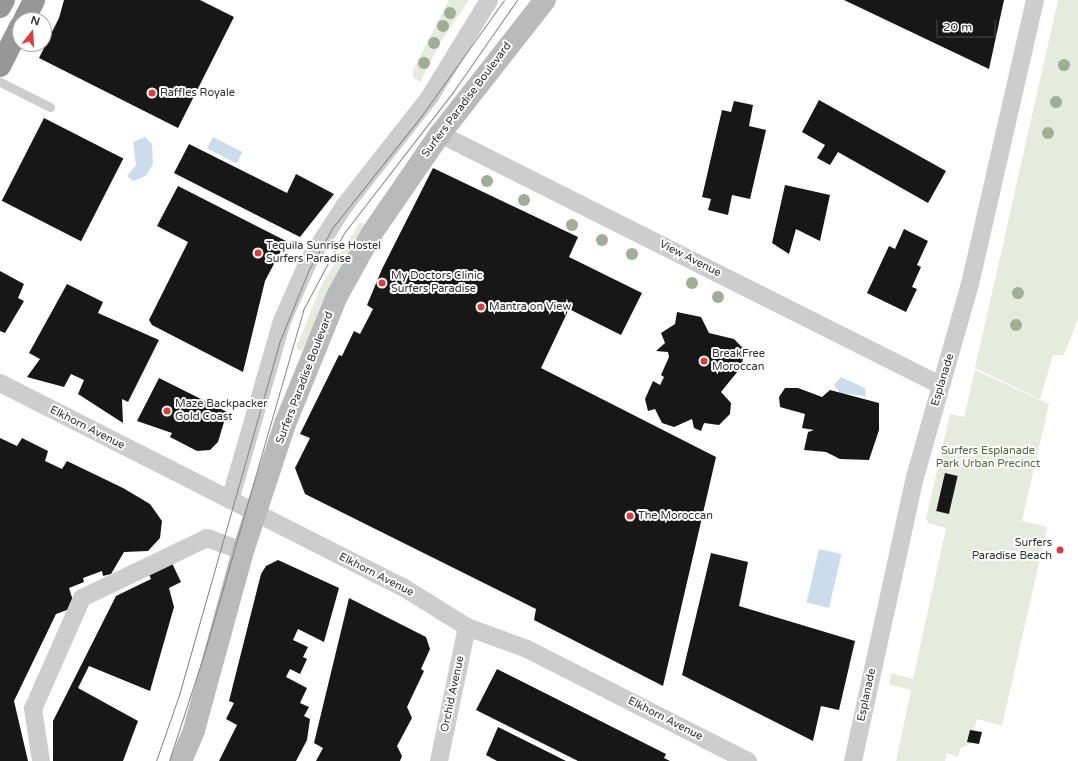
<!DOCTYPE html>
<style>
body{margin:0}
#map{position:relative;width:1078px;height:761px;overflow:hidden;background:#fff;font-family:"Varela Round",sans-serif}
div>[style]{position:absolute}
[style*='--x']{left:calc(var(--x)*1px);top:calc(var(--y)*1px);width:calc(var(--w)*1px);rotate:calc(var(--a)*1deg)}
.green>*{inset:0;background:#e5ecde}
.water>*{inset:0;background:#cbddec;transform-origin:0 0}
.building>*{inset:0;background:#171717;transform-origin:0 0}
.lane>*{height:9px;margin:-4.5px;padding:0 4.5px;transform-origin:4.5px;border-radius:4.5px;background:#cdcdcd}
.street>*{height:18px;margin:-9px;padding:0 9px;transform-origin:9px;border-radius:9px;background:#cdcdcd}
.secondary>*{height:22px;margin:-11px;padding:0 11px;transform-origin:11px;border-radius:11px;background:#bababa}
.highway>*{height:22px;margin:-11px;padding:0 11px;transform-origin:11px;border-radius:11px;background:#979797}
.tram>*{height:1px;margin:-0.5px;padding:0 0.5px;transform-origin:0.5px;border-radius:0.5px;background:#858585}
.trees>*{width:12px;height:12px;margin:-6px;border-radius:50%;background:#9fae95}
.dots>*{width:11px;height:11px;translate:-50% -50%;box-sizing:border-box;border:2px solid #fff;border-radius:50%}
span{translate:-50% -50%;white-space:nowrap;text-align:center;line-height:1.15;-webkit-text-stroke:4px #fff;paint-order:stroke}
.poi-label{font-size:11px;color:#303030}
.left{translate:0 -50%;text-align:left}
.right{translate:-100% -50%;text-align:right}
.street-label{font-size:11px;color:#303030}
.park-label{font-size:11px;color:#506b3e}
.north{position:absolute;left:12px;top:12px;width:40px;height:40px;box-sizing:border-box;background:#fff;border:1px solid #acacac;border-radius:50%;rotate:17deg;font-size:11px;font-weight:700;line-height:16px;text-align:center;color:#303030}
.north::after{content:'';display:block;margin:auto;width:14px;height:18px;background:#e13938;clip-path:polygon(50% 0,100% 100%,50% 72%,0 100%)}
.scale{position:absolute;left:936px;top:20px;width:60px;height:18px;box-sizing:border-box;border:2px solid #303030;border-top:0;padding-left:5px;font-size:12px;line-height:14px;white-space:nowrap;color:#303030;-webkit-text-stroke:3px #fff;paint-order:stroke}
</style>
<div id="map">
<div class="green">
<div style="clip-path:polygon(449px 0,469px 0,440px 43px,420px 82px,413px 77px,413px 70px)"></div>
<div style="clip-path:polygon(1058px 0,1078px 0,1078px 319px,1064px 355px,1053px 355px,1040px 399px,975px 368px)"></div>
<div style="clip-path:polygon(360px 222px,364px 224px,302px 351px,296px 348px,321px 286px)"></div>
<div style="clip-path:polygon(975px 370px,1049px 404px,1022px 521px,1047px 527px,1002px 726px,977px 719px,970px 744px,961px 748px,958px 757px,947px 753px,945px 761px,896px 761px,911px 690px,889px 684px,891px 673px,913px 679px,946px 528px,928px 523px,926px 519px,950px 414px,964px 417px)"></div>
</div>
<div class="water">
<div style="clip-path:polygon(145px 137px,152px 144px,153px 164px,146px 176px,133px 181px,127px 176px,136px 165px,133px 142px)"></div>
<div style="left:213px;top:137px;width:33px;height:13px;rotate:27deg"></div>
<div style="clip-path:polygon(841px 377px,865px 388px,866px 396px,840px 393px,834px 385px)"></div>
<div style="left:819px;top:549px;width:23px;height:55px;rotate:13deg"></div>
</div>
<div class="building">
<div style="clip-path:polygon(64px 0,200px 0,234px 17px,178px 128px,39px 58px,59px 18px)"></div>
<div style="clip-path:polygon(844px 0,1004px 0,989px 69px)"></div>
<div style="clip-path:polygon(819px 100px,946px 171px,928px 203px,838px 152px,830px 165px,817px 158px,825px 145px,802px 132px)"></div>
<div style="clip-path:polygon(734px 101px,753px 105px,749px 126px,766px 130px,750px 199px,732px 195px,728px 215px,708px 210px,711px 199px,702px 197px,722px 110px,731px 112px)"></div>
<div style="left:44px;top:118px;width:89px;height:93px;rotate:27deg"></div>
<div style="clip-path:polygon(189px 144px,287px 193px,296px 174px,334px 194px,300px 237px,174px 173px)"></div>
<div style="clip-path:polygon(433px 168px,578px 237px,569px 257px,642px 293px,621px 335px,569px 309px,541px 368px,716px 457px,663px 686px,534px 620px,536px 609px,305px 494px,295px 468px,310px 438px,300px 434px,339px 355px,342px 356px,354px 331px,360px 334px,373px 309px,367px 305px,382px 269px)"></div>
<div style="clip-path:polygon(785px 185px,830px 195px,820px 241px,796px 229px,789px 254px,772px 243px)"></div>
<div style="clip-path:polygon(178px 186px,286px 241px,265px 281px,243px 372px,152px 325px,149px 320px,188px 242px,157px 226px)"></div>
<div style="clip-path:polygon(904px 229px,928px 241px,917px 265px,921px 267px,912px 287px,917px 289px,906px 312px,867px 293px,889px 246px,895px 249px)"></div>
<div style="clip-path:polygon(0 271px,24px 284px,18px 298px,24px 301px,5px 333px,0 331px)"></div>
<div style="clip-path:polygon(67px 284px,103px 302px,98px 313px,159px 340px,128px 402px,122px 399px,123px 423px,78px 394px,84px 380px,71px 374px,64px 387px,27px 377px,40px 359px,29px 353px)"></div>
<div style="clip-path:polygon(677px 312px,701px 317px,709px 333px,734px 339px,744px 349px,742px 366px,721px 392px,731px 403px,730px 414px,719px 425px,704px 423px,701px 431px,694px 428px,692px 419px,674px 427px,662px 423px,655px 409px,648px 411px,645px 399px,653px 381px,660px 385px,664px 377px,661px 375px,669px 357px,668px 352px,656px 351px,665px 343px,661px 333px,675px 324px)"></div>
<div style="clip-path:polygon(159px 378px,227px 412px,218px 442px,210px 450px,197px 451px,170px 437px,172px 433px,137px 421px)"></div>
<div style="clip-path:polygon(785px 388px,798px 388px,822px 397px,830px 390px,879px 403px,879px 430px,869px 460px,840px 459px,826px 452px,804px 450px,808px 432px,814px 430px,802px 428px,805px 414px,780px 407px,779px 397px)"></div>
<div style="clip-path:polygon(0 438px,17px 446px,22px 438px,48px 451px,45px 461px,62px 469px,67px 461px,123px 488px,150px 504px,162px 521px,160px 538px,148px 551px,124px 552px,111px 574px,103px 576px,102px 571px,83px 578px,84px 582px,69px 588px,75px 607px,56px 614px,14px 701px,28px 761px,0 761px)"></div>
<div style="left:945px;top:473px;width:13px;height:39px;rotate:13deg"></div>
<div style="clip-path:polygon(711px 553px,748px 562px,739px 606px,855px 641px,839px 710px,821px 706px,813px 741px,682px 675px)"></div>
<div style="clip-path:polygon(170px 559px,181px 582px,169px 588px,174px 607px,150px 691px,89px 666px,78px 688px,138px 721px,123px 761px,53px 761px,53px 721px,116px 596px,151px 579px,147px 570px)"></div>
<div style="clip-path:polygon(278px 560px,339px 588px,324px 642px,298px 629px,293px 640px,308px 647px,303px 657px,307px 659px,300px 674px,290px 669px,286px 677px,307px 688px,300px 703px,309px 707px,304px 716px,310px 719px,307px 740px,296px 761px,219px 761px,237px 725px,226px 719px,234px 703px,229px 701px,261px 574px,266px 566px)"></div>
<div style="clip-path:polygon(349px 598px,426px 637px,430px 649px,421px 669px,424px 671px,407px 707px,412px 718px,397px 746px,402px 756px,400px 761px,316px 761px,323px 748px,314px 743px)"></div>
<div style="clip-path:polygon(497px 669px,666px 754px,664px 758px,670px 761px,578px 761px,476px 710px)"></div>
<div style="clip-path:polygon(498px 727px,566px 761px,497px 761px,486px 755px)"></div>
<div style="clip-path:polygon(970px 730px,982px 732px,979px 744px,967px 742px)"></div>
</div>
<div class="lane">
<div style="--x:0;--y:82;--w:56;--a:26.6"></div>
</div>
<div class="street">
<div style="--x:440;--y:134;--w:559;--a:26.66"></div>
<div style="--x:0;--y:383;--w:449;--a:26.9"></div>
<div style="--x:401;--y:586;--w:78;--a:31.8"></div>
<div style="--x:467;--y:627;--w:64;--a:20.1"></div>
<div style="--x:527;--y:649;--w:248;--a:26.9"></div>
<div style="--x:230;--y:500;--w:186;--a:-73.8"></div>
<div style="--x:282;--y:321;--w:64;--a:-66.2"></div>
<div style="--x:308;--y:262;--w:68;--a:-57"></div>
<div style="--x:345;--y:205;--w:136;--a:-51.9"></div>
<div style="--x:429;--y:98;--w:115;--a:-58.5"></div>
<div style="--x:41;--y:761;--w:53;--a:-98.7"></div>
<div style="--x:33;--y:709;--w:121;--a:-66.2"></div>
<div style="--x:82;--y:598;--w:139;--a:-25.6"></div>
<div style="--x:207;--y:538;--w:38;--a:20"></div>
<div style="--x:439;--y:761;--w:137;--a:-78.2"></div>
<div style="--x:853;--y:761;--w:291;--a:-77.7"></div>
<div style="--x:915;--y:477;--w:201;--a:-74.1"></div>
<div style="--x:970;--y:284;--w:291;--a:-77.1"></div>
</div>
<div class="secondary">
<div style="--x:181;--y:761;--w:34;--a:-67"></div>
<div style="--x:194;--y:730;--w:186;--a:-74.7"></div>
<div style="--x:243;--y:551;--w:134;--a:-71.7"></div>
<div style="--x:285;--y:424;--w:138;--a:-67.9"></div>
<div style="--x:337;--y:296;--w:72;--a:-60.9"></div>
<div style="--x:372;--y:233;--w:120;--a:-55.5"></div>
<div style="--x:440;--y:134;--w:170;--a:-51.9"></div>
</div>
<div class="highway">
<div style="--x:0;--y:7;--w:8;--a:-60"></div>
<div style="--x:24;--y:20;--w:22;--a:-63"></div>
<div style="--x:0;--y:66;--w:44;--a:-62.9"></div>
</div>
<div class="tram">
<div style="--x:156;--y:761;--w:70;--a:-70.8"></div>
<div style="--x:179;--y:695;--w:366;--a:-74.1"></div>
<div style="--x:279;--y:343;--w:80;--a:-67.9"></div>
<div style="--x:309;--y:269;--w:48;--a:-60.3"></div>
<div style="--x:333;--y:227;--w:143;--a:-51.5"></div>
<div style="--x:422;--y:115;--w:141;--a:-54.5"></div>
<div style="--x:169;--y:761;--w:113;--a:-71.9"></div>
<div style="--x:204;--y:654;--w:358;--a:-73.9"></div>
<div style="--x:303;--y:310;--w:87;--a:-62"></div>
<div style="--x:344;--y:233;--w:178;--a:-52.3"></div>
<div style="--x:453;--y:92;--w:112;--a:-55.2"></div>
</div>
<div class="trees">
<div style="left:450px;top:13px"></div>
<div style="left:443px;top:26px"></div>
<div style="left:434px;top:43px"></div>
<div style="left:424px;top:63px"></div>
<div style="left:1064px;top:65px"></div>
<div style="left:1056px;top:102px"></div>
<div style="left:1048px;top:133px"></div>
<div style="left:487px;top:181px"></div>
<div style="left:524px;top:200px"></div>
<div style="left:572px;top:225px"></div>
<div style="left:602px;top:240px"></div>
<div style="left:632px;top:254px"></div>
<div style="left:692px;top:283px"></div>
<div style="left:1018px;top:293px"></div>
<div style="left:718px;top:297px"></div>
<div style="left:1016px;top:325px"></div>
</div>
<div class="dots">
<div style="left:152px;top:93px;background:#e13938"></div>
<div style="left:258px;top:253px;background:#e13938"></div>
<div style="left:382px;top:283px;background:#e13938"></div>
<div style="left:481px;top:307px;background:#e13938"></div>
<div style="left:704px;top:361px;background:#e13938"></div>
<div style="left:167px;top:411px;background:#e13938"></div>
<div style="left:630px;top:516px;background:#e13938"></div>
<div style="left:1060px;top:550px;background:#e13938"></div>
</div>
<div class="poi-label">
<span class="left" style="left:160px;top:93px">Raffles Royale</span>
<span class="left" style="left:266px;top:253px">Tequila Sunrise Hostel<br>Surfers Paradise</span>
<span class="left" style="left:391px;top:283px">My Doctors Clinic<br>Surfers Paradise</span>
<span class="left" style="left:489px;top:307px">Mantra on View</span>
<span class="left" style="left:712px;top:361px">BreakFree<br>Moroccan</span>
<span class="left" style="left:175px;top:411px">Maze Backpacker<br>Gold Coast</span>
<span class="left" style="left:638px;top:516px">The Moroccan</span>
<span class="right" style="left:1052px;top:550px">Surfers<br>Paradise Beach</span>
</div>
<div class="street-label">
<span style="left:467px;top:100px;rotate:-53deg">Surfers Paradise Boulevard</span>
<span style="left:690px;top:259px;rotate:27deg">View Avenue</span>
<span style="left:305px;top:378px;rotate:-69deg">Surfers Paradise Boulevard</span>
<span style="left:943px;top:380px;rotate:-73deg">Esplanade</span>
<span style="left:87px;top:428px;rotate:27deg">Elkhorn Avenue</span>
<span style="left:376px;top:575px;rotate:27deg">Elkhorn Avenue</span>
<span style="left:453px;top:694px;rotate:-78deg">Orchid Avenue</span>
<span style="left:867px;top:695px;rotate:-78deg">Esplanade</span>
<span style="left:665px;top:719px;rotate:27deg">Elkhorn Avenue</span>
</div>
<div class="park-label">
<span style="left:988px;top:458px">Surfers Esplanade<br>Park Urban Precinct</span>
</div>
<div class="north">N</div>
<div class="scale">20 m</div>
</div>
